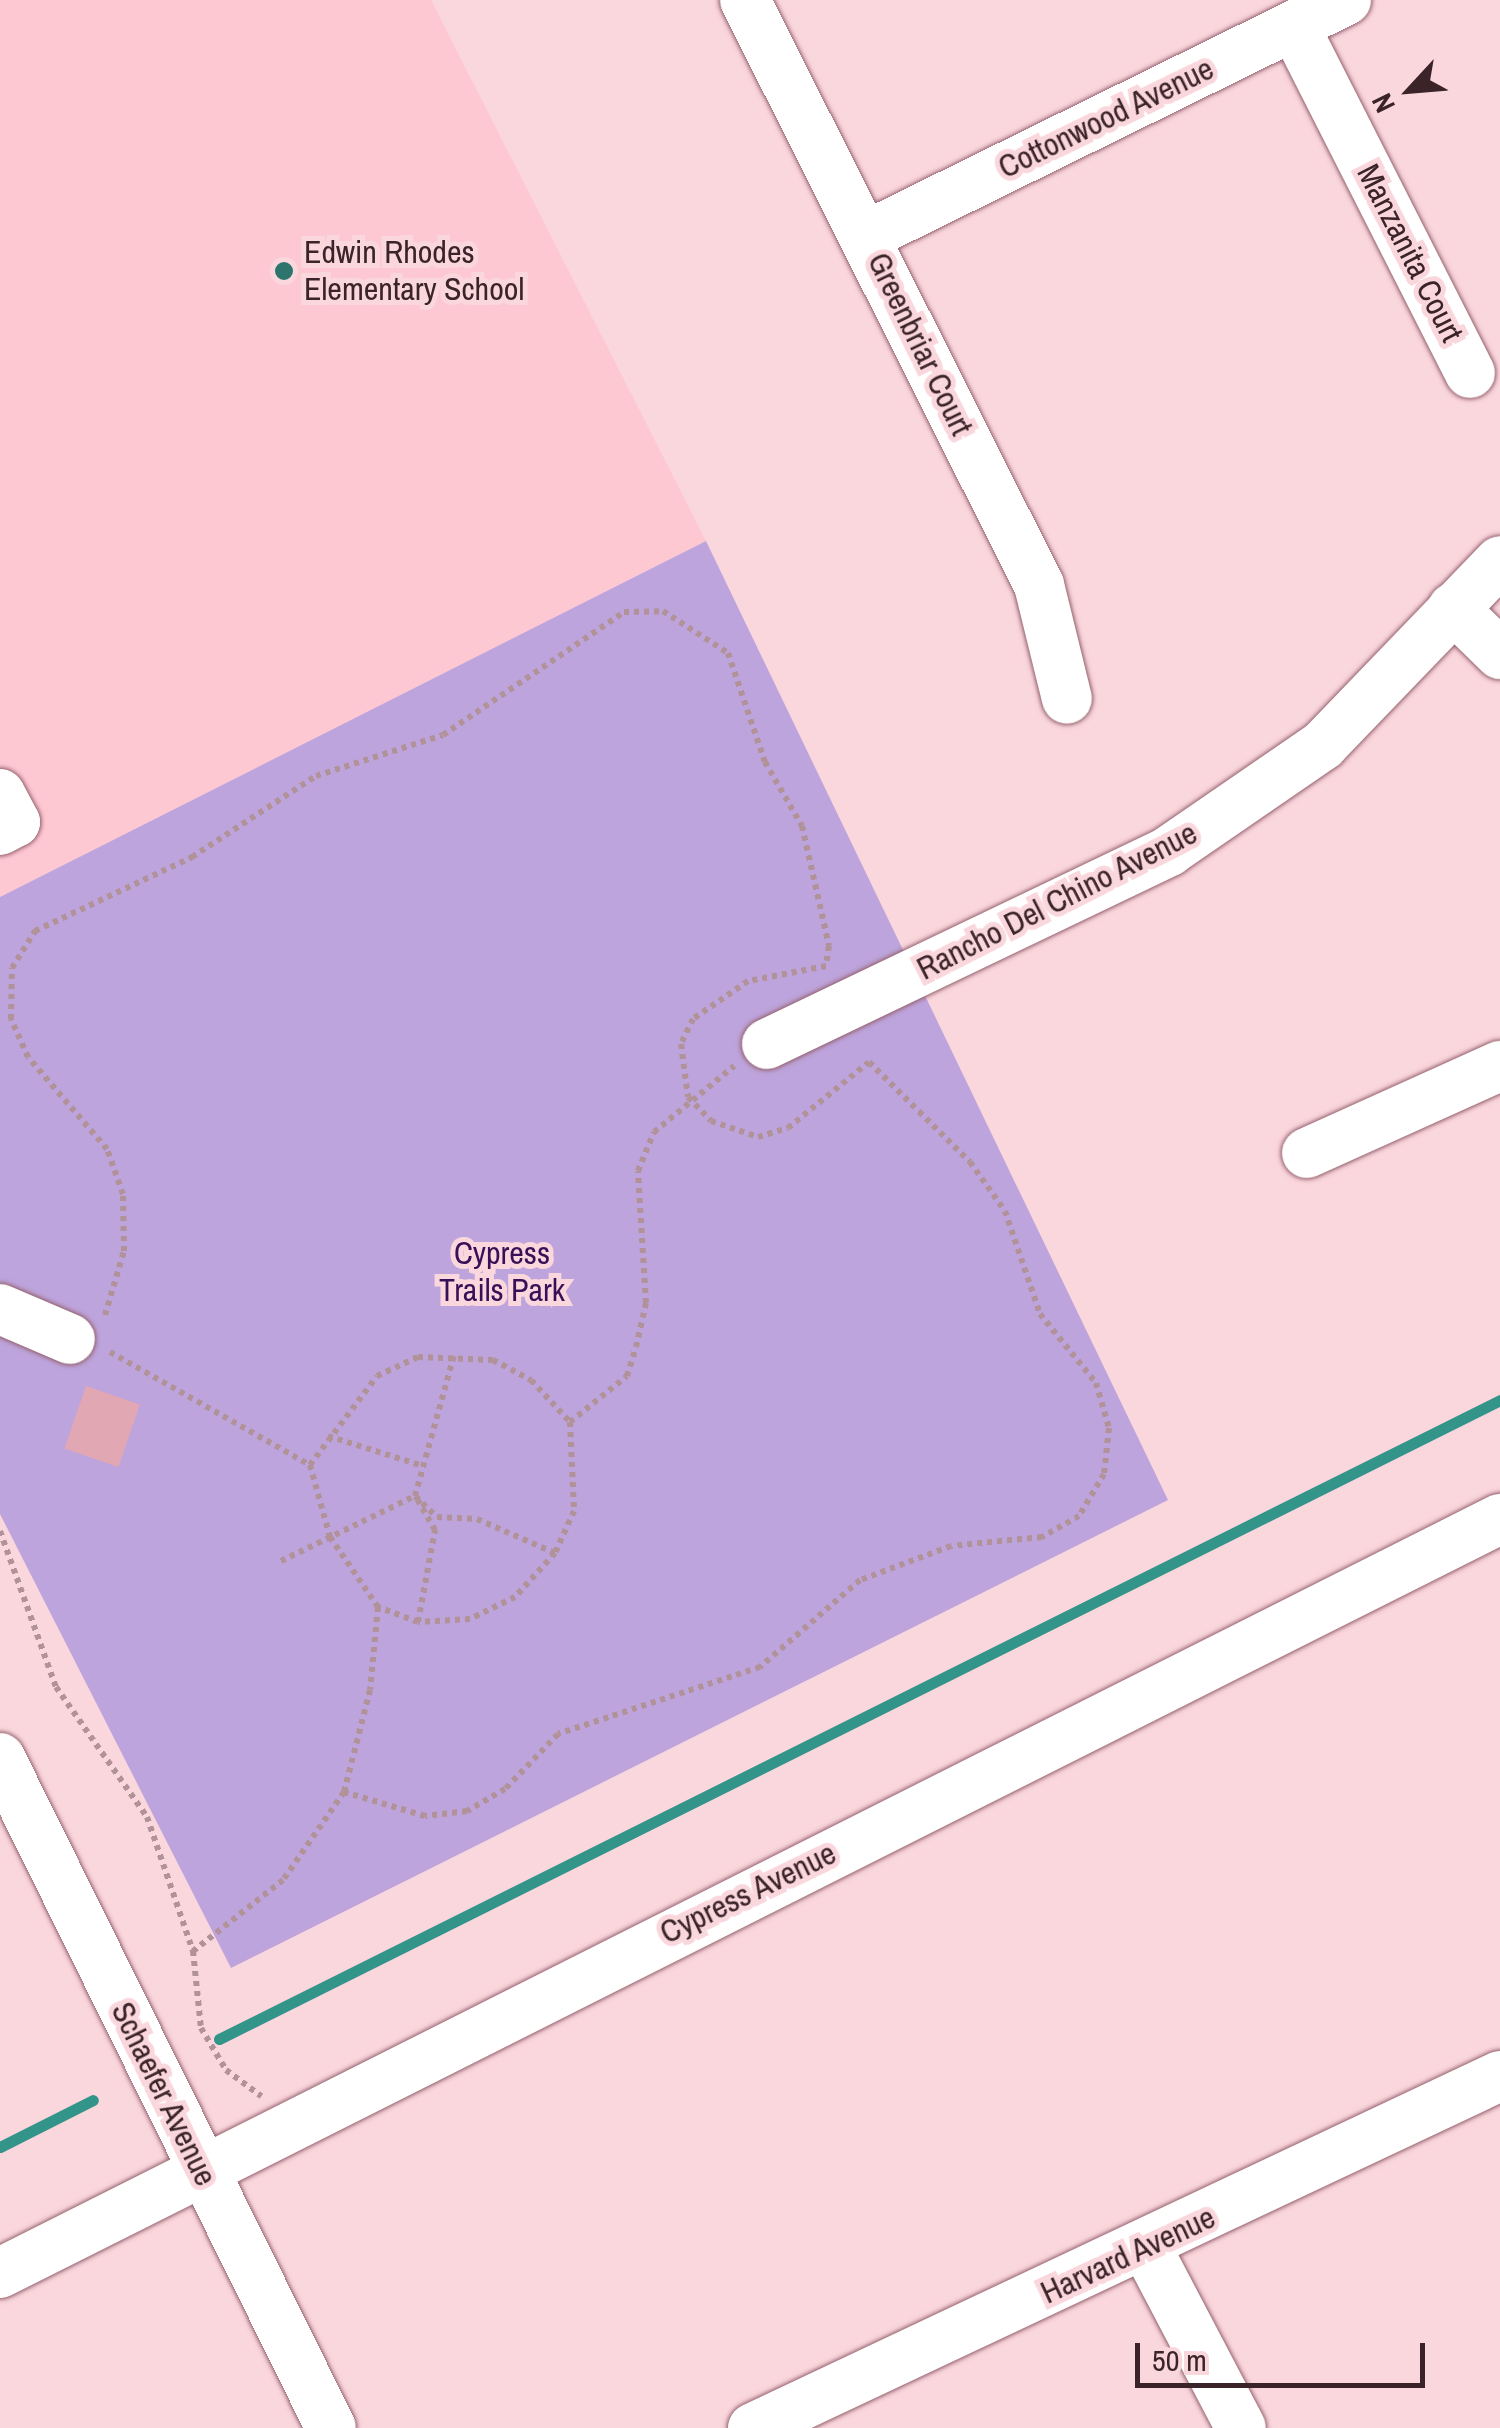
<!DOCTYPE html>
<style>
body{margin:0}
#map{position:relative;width:1500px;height:2428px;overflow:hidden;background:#fad6dd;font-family:"Archivo Narrow",sans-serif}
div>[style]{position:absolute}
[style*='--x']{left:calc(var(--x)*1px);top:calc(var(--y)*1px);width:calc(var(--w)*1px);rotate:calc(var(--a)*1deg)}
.built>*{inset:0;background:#fec8d3}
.green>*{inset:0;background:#bda4dc}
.stream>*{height:11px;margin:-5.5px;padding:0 5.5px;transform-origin:5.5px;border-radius:5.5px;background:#33948a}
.building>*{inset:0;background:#e1a8b4;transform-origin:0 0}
.path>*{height:6px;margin-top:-3px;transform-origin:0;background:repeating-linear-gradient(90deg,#b09298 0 5px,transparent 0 10px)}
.roads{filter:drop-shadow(0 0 2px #95616d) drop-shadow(0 0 2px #95616d)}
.minor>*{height:50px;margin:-25px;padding:0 25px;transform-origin:25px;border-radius:25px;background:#fff}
.dots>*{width:28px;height:28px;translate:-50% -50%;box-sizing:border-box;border:5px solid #fad6dd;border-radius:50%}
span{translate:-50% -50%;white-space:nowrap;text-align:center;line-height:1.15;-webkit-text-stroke:10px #fad6dd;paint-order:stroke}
.street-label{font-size:32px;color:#3a2429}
.poi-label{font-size:32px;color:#3a2429}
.left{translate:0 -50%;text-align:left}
.park-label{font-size:32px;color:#381057}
.north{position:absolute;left:1360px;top:40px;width:100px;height:100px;-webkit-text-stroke:8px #fad6dd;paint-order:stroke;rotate:244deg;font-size:28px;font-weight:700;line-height:40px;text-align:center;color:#3a2429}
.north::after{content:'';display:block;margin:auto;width:35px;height:45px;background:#3a2429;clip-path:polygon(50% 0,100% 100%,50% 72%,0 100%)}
.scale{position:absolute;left:1135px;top:2343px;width:290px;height:45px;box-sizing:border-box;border:5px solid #3a2429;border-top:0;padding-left:12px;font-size:30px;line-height:35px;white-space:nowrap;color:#3a2429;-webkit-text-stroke:8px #fad6dd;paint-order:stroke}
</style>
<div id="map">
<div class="built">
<div style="clip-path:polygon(0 0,431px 0,706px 541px,0 897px)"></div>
</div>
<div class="green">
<div style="clip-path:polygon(706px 541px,1168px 1500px,231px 1968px,0 1514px,0 897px)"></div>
</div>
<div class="stream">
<div style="--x:219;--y:2039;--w:1432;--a:-26.51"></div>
<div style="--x:0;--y:2147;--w:104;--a:-26.8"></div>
</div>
<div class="building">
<div style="left:86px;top:1386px;width:57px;height:66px;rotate:19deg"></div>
</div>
<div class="path">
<div style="--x:105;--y:1315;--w:67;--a:-73.5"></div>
<div style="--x:124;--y:1251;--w:57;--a:-91"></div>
<div style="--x:123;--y:1194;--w:48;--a:-109.6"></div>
<div style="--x:107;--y:1149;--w:121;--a:-130.7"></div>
<div style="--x:28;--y:1057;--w:42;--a:-114.1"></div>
<div style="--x:11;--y:1019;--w:51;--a:-88.9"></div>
<div style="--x:12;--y:968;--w:44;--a:-58.1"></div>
<div style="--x:35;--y:931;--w:174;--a:-25.2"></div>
<div style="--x:192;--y:857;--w:148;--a:-33.2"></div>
<div style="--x:316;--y:776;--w:133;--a:-17.9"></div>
<div style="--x:443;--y:735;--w:219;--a:-34.2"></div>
<div style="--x:624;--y:612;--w:39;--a:-1"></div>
<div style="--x:663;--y:611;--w:77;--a:32.9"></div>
<div style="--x:728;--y:653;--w:115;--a:71.3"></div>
<div style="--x:765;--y:762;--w:74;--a:60"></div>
<div style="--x:802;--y:826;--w:123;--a:77.3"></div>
<div style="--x:829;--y:946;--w:20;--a:99"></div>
<div style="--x:826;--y:966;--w:79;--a:169.1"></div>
<div style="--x:748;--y:981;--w:67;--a:145.4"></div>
<div style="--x:693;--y:1019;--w:28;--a:116"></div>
<div style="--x:681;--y:1044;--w:53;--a:82.5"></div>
<div style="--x:688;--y:1097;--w:33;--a:46"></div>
<div style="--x:711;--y:1121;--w:50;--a:18.8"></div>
<div style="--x:758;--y:1137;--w:31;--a:-17"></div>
<div style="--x:788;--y:1128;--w:104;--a:-39.2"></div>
<div style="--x:869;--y:1062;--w:142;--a:44.7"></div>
<div style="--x:970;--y:1162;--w:60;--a:54.5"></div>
<div style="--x:1005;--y:1211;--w:109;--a:71.2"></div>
<div style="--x:1040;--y:1314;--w:89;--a:50.9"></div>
<div style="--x:1096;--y:1383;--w:47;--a:73.9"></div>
<div style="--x:1109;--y:1428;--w:46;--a:96.2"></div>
<div style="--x:1104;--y:1474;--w:49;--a:120.8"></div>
<div style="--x:1079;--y:1516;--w:43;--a:150.4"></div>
<div style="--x:1042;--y:1537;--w:91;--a:174.4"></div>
<div style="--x:951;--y:1546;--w:97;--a:159.5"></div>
<div style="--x:860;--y:1580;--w:133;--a:139"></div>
<div style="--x:760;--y:1667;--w:213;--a:161.7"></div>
<div style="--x:558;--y:1734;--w:76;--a:133.9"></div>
<div style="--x:505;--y:1789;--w:44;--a:149.9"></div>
<div style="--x:467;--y:1811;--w:42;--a:173.2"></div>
<div style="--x:425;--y:1816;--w:84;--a:-163.5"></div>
<div style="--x:110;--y:1352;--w:230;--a:29.5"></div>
<div style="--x:310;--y:1465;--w:75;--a:74.5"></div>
<div style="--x:330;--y:1537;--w:85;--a:55.6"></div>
<div style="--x:378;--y:1607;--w:83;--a:95.5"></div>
<div style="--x:370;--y:1690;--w:105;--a:104.3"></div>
<div style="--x:344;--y:1792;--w:107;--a:124.7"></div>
<div style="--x:283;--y:1880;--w:115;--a:141.7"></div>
<div style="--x:193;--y:1951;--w:77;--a:84.1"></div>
<div style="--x:201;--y:2028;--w:49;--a:59.2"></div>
<div style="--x:226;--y:2070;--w:44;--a:36.6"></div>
<div style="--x:570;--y:1422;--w:73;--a:-38.9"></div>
<div style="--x:627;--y:1376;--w:30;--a:-73"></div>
<div style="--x:636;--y:1347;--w:45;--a:-77.2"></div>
<div style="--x:646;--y:1303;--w:132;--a:-93.5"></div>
<div style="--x:638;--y:1171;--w:42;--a:-67.7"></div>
<div style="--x:654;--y:1132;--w:104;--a:-39.5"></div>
<div style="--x:328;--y:1436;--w:96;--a:17.5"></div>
<div style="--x:310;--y:1465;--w:111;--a:-53"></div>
<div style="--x:377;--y:1376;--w:45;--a:-24.9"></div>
<div style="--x:418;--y:1357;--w:75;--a:2.3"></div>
<div style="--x:493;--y:1360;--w:43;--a:27.8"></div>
<div style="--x:531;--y:1380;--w:57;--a:47.1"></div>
<div style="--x:570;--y:1422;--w:89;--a:87.4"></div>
<div style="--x:574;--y:1511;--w:46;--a:114.3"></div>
<div style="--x:555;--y:1553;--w:59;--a:132.3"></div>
<div style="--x:515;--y:1597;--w:50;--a:153.9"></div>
<div style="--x:470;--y:1619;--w:52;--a:176.7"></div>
<div style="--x:418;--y:1622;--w:43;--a:-159.4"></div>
<div style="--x:0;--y:1531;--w:166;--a:70.3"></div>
<div style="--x:56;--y:1687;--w:159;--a:55"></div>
<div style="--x:147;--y:1817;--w:142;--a:71.1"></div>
<div style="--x:281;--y:1561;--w:149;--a:-25.9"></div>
<div style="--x:415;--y:1496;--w:30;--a:44"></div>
<div style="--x:437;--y:1517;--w:40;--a:2.9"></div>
<div style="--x:477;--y:1519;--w:85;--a:23.6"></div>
<div style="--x:418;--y:1622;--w:94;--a:-79.5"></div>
<div style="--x:435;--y:1530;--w:39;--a:-120"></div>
<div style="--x:415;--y:1496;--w:146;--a:-74.5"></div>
</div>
<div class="roads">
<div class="minor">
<div style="--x:745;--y:0;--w:655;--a:63.32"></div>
<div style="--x:1039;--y:585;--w:117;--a:76.2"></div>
<div style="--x:1294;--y:26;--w:389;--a:63.1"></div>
<div style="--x:866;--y:236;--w:535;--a:-26.18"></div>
<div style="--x:1453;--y:608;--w:66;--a:44.4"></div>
<div style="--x:0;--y:794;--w:32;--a:62"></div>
<div style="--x:15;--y:822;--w:17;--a:152"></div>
<div style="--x:767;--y:1044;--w:446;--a:-25.6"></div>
<div style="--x:1169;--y:851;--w:187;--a:-34.5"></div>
<div style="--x:1323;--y:745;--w:255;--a:-46.1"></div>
<div style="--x:1307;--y:1153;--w:212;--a:-24.3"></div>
<div style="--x:0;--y:1309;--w:76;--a:23.2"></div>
<div style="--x:0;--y:1758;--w:747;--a:63.71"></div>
<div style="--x:1146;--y:2247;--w:204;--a:62.3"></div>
<div style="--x:0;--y:2273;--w:1679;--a:-26.69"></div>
<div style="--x:753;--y:2428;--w:826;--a:-25.23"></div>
</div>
</div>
<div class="dots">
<div style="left:284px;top:271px;background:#2d746c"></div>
</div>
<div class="street-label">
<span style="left:1106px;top:118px;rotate:-26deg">Cottonwood Avenue</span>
<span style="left:1410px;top:253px;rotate:63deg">Manzanita Court</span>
<span style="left:920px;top:344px;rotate:64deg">Greenbriar Court</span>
<span style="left:1057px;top:901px;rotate:-27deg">Rancho Del Chino Avenue</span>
<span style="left:748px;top:1893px;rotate:-26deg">Cypress Avenue</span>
<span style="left:164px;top:2094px;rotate:64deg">Schaefer Avenue</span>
<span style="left:1128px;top:2255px;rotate:-25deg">Harvard Avenue</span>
</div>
<div class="poi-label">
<span class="left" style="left:304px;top:271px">Edwin Rhodes<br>Elementary School</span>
</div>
<div class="park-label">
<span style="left:502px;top:1272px">Cypress<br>Trails Park</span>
</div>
<div class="north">N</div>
<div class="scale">50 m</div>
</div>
